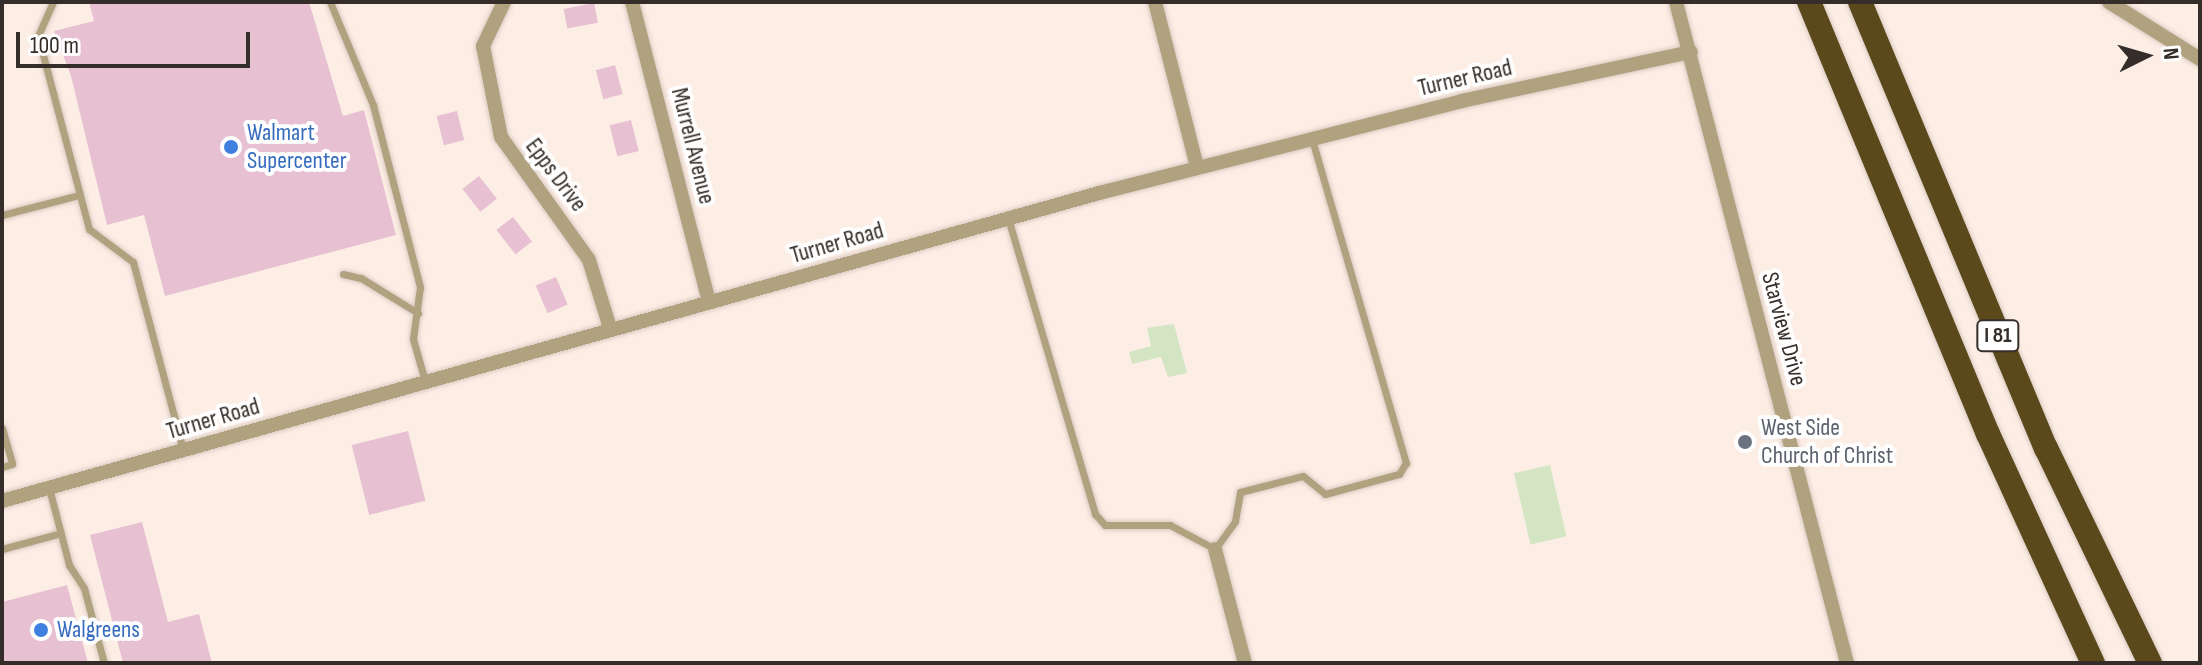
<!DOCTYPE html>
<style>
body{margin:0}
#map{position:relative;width:2202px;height:665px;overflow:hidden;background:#fdeee5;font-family:"Sofia Sans Condensed",sans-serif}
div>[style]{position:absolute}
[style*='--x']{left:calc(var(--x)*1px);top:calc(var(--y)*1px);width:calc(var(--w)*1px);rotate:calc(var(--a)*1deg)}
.green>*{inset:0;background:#d3e5c3;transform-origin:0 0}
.building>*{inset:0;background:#e7c0d2;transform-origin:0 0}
.roads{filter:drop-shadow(0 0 2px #d9cbc3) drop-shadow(0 0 2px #d9cbc3)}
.lane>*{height:7px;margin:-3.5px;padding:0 3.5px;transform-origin:3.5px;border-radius:3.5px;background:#b0a17f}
.street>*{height:14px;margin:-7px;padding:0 7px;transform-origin:7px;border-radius:7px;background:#b0a17f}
.highway>*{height:24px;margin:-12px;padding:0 12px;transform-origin:12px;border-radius:12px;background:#5b491c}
.dots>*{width:22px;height:22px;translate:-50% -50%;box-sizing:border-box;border:4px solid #fefefe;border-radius:50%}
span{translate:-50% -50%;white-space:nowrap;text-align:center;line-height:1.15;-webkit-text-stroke:8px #fefefe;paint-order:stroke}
.shield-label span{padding:2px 6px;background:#fefefe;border:2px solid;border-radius:6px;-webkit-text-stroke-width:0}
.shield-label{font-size:22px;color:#342d29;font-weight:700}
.street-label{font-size:24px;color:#342d29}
.shop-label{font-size:24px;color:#366cbe}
.left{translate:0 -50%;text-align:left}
.worship-label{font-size:24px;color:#5b616d}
.frame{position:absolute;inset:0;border:4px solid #342d29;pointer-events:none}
.north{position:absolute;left:2106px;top:16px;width:80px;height:80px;-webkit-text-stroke:6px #fefefe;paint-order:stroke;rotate:85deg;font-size:22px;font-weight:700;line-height:32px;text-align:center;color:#342d29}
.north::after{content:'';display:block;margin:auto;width:28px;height:36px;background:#342d29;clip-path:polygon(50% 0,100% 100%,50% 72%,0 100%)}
.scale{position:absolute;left:16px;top:32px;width:234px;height:36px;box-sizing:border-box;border:4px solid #342d29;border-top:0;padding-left:10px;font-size:24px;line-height:28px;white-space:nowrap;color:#342d29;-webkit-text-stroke:6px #fefefe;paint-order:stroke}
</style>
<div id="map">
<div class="green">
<div style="clip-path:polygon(1174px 324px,1187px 373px,1168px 377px,1161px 357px,1132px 364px,1129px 352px,1151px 346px,1147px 328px)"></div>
<div style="left:1550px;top:465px;width:73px;height:37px;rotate:77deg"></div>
</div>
<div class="building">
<div style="clip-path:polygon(89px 2px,309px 2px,343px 116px,364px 110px,396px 235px,165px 296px,144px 215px,107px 225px,71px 76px,54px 31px,94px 21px)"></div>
<div style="left:594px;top:3px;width:20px;height:31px;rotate:79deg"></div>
<div style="left:615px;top:65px;width:30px;height:20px;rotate:75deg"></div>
<div style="left:457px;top:111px;width:30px;height:21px;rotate:76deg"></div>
<div style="left:631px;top:120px;width:32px;height:22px;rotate:76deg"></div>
<div style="left:479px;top:176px;width:29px;height:21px;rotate:52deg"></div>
<div style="left:513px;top:217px;width:31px;height:21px;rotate:52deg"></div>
<div style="left:556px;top:277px;width:30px;height:22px;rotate:67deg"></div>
<div style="left:408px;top:431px;width:72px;height:58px;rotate:76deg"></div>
<div style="clip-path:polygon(142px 522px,168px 622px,199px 614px,212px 663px,123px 663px,90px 535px)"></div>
<div style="clip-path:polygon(67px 585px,88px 663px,3px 663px,2px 602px)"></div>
</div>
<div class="roads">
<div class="lane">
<div style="--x:53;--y:2;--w:37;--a:114"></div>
<div style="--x:38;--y:36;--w:200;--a:75.2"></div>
<div style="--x:89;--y:229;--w:55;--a:36.9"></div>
<div style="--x:133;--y:262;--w:195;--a:75.1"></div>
<div style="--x:330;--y:2;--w:112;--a:67.3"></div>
<div style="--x:373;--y:105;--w:188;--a:75.5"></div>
<div style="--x:420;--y:287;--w:52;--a:97.7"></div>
<div style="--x:413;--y:339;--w:44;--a:74.1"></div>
<div style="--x:2;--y:215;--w:80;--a:-14.6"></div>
<div style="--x:1008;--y:218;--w:309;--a:73.6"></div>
<div style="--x:1095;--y:514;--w:15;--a:48"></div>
<div style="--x:1105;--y:525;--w:65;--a:0"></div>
<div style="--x:1170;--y:525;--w:51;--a:28.1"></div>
<div style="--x:1215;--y:549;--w:34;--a:-54"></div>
<div style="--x:1235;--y:521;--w:29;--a:-80"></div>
<div style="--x:1240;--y:492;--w:65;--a:-14.3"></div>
<div style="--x:1303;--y:476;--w:28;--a:39"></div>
<div style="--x:1325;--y:494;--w:77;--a:-15.1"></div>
<div style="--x:1399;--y:474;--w:13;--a:-58"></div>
<div style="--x:1406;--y:463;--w:336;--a:-106.2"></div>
<div style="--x:343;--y:274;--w:18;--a:13"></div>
<div style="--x:361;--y:278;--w:67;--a:31.6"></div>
<div style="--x:2;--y:428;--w:37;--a:74"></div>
<div style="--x:12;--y:464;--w:10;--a:163"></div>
<div style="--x:49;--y:488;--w:80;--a:75.4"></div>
<div style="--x:69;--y:565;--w:27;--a:57"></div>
<div style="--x:84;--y:588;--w:78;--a:75.1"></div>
<div style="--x:2;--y:549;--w:61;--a:-15.2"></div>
</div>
<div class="street">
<div style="--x:504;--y:2;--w:49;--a:115.5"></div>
<div style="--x:483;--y:46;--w:93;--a:78.8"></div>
<div style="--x:501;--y:137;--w:151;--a:54.4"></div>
<div style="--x:589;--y:260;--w:71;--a:72.8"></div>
<div style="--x:632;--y:2;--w:309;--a:75.6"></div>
<div style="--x:1155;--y:2;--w:170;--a:75.7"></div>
<div style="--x:1676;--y:2;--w:683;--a:75.5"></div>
<div style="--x:2109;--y:2;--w:107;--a:32.1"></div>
<div style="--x:2;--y:501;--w:1139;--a:-15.68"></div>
<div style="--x:1099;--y:193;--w:374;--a:-14.2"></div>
<div style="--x:1462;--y:101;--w:234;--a:-12.1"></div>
<div style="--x:1215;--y:549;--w:118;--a:75.3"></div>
</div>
<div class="highway">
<div style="--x:1809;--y:2;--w:468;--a:67.5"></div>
<div style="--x:1988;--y:434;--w:252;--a:65.4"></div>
<div style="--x:1860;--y:2;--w:483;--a:67.4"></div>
<div style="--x:2046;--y:448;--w:239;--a:64.2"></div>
</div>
</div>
<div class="dots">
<div style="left:231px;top:147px;background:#3f7fe0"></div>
<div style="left:1745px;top:442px;background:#6b7280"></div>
<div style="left:41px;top:630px;background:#3f7fe0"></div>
</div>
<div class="shield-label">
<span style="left:1998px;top:336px">I 81</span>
</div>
<div class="street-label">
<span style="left:1465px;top:78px;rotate:-13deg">Turner Road</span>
<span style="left:693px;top:146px;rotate:76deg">Murrell Avenue</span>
<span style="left:556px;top:175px;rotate:53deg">Epps Drive</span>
<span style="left:837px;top:243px;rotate:-16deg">Turner Road</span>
<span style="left:1784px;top:329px;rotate:75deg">Starview Drive</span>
<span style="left:213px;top:419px;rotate:-16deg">Turner Road</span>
</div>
<div class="shop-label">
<span class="left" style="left:247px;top:147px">Walmart<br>Supercenter</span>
<span class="left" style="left:57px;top:630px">Walgreens</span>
</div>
<div class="worship-label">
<span class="left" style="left:1761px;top:442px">West Side<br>Church of Christ</span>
</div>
<div class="frame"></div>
<div class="north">N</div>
<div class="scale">100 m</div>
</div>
